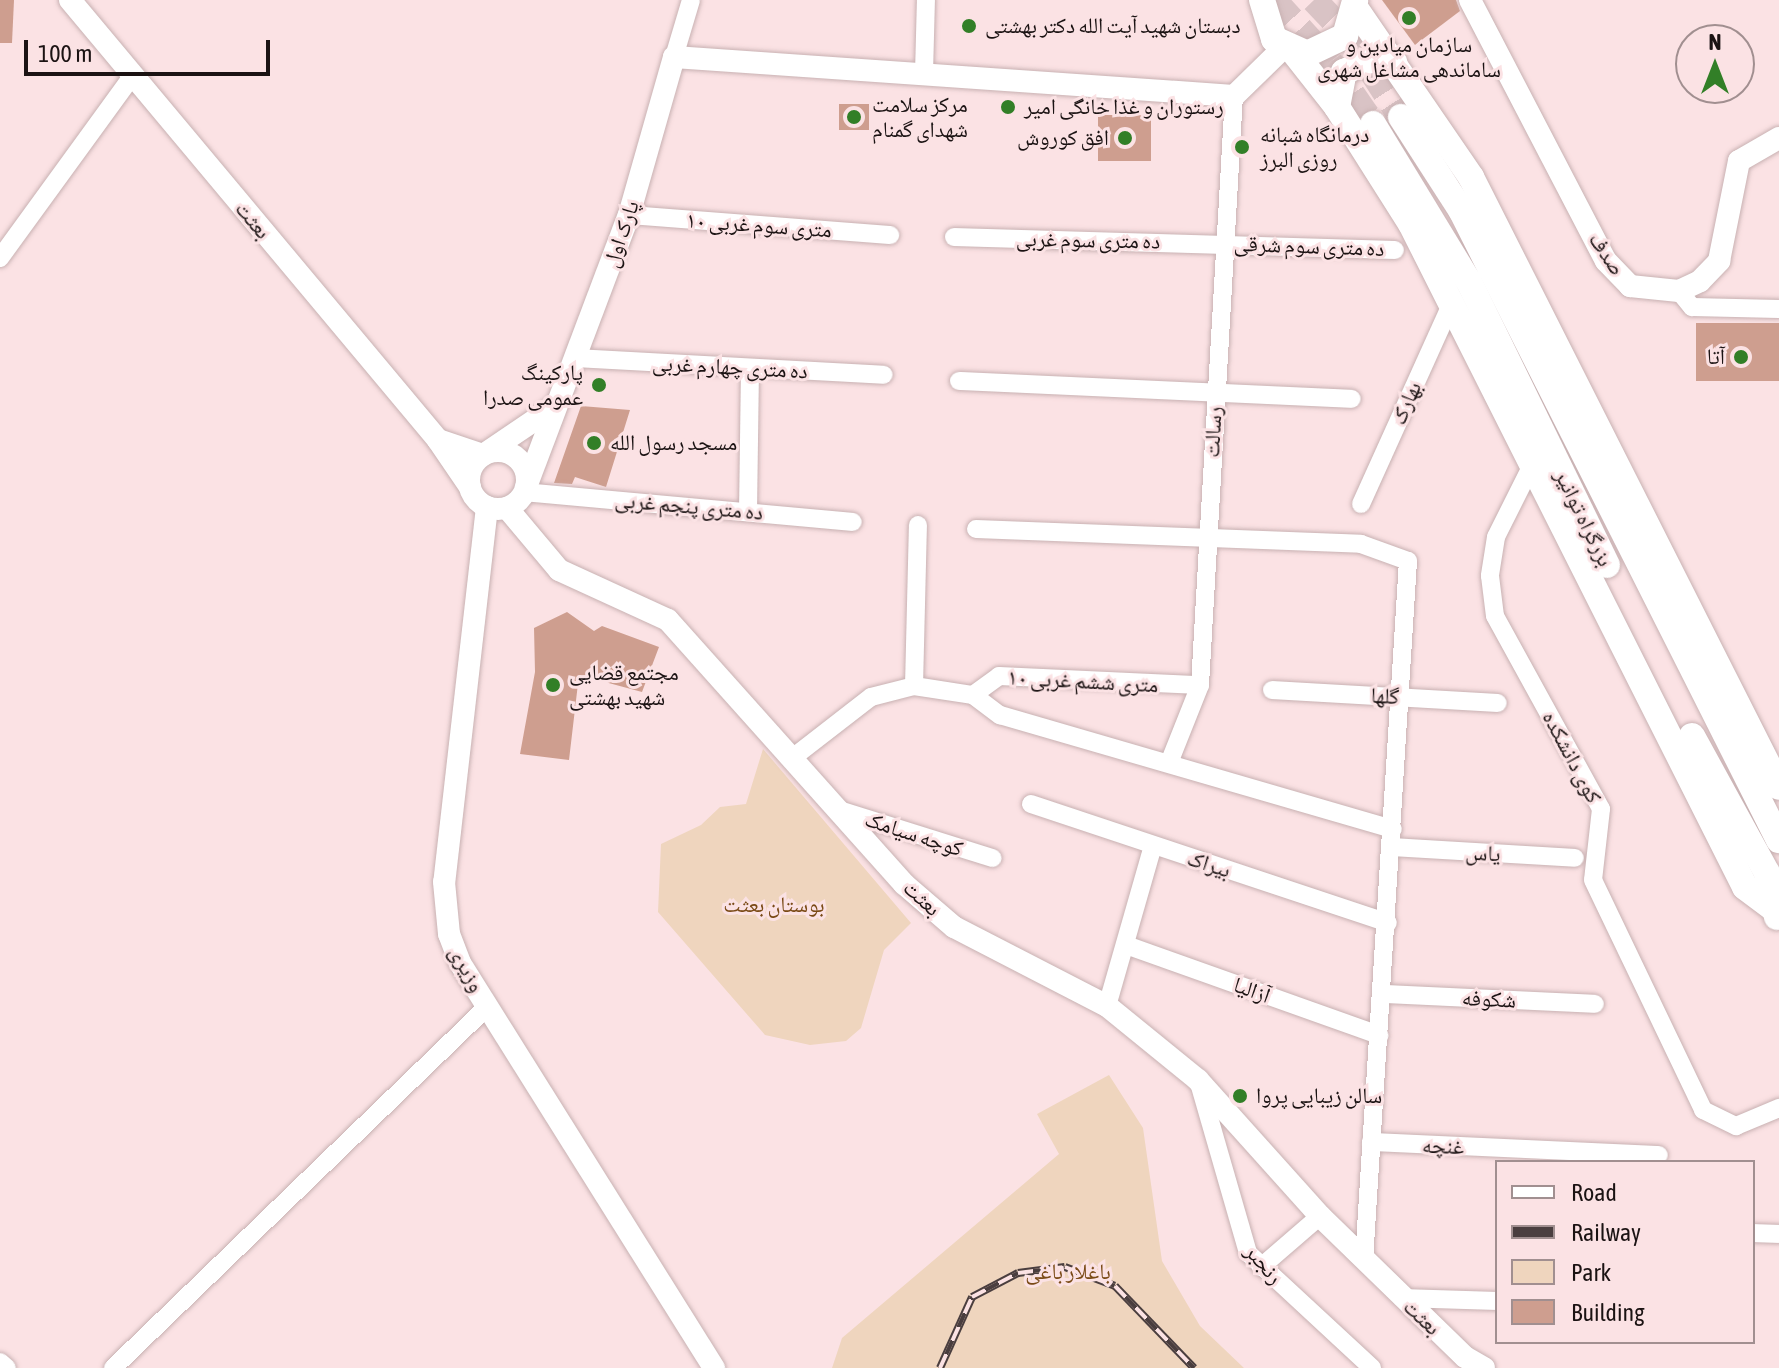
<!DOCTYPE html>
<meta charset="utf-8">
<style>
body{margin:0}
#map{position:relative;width:1779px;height:1368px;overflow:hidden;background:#fbe2e4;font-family:"Asap Condensed","Noto Naskh Arabic",sans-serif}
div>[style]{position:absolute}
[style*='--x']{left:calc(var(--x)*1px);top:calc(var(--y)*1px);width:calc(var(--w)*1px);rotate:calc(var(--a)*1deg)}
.green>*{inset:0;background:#efd5be}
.building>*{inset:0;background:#ce9e8f;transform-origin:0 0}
.highway-tunnel>*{height:26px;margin-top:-13px;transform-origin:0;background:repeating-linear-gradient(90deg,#d9c3c5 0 26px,transparent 0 39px)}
.roads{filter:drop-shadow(0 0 2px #c8b1b2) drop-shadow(0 0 2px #c8b1b2)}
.minor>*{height:18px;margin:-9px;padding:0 9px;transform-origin:9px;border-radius:9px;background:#fff}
.major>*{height:22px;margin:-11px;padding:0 11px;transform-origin:11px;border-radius:11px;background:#fff}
.major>.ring{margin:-11px;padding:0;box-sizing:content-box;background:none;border:22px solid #fff;border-radius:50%}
.highway>*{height:26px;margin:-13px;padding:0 13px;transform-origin:13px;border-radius:13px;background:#fff}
.rail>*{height:8px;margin-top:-4px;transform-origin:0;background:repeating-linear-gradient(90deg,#fbe2e4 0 15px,#4a3e3f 0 30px);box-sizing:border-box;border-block:2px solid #4a3e3f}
.dots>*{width:22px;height:22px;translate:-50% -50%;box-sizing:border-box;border:4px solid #fbe2e4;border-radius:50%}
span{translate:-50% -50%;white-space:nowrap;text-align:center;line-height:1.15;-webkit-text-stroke:6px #fbe2e4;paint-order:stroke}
.poi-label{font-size:22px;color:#1b1313}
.left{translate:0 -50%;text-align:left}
.right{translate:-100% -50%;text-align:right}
.street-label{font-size:22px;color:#1b1313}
.park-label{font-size:22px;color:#7a4a16}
.legend{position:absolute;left:1495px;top:1160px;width:260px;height:184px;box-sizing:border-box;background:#fbe2e4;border:2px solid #a18f90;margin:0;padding:10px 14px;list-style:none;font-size:24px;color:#1b1313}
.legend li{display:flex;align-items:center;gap:16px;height:40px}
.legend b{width:40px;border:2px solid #a18f90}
.north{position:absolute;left:1675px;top:24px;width:80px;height:80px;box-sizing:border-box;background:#fbe2e4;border:2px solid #a18f90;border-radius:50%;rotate:0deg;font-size:22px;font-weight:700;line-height:32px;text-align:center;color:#1b1313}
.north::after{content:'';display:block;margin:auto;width:28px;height:36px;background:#327f27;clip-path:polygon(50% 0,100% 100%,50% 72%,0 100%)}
.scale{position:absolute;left:24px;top:40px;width:246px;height:36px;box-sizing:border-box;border:4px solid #1b1313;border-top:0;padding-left:10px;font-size:24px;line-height:28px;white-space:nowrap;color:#1b1313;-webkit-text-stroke:6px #fbe2e4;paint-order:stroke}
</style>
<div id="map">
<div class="green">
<div style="clip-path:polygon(763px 749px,911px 923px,884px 950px,861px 1028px,846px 1041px,810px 1045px,765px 1035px,658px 912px,661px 844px,701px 825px,720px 807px,746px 804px)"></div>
<div style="clip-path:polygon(1109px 1075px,1143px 1128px,1162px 1261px,1200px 1326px,1244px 1368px,832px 1368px,842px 1338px,1059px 1154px,1037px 1114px)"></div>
</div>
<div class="building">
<div style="clip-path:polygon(0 0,14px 0,12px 43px,0 43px)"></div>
<div style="clip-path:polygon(1382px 0,1456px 0,1460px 11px,1415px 45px)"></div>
<div style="left:839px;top:104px;width:30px;height:26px"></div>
<div style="left:1098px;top:115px;width:53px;height:46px"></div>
<div style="left:1696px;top:323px;width:83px;height:58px"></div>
<div style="clip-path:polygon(581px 406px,630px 410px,606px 487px,575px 477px,572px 484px,554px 483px)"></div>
<div style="clip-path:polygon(567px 612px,594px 631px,602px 626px,659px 647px,642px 692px,579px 675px,569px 760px,520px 754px,535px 672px,534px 628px)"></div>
</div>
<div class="highway-tunnel">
<div style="--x:1274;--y:0;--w:84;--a:47.9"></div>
<div style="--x:1330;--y:62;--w:75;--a:55.3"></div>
<div style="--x:1314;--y:0;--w:52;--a:46.5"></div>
<div style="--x:1350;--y:38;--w:94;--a:57.2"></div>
</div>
<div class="roads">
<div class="minor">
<div style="--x:674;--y:57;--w:59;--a:-73.4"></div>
<div style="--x:924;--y:74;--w:74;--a:-88.5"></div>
<div style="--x:629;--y:215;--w:262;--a:4.4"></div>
<div style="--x:954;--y:237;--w:441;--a:1.7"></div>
<div style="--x:0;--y:258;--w:225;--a:-54"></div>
<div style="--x:1679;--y:291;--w:21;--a:51"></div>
<div style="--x:1692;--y:307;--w:87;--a:1.3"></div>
<div style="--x:575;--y:358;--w:309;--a:3.1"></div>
<div style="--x:959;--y:381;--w:393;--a:2.6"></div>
<div style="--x:1534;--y:461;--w:85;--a:116.6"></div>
<div style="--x:1496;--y:537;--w:39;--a:99"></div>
<div style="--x:1490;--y:576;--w:40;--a:82.9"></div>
<div style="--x:1495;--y:616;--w:220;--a:61.2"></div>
<div style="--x:1601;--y:809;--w:71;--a:96.4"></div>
<div style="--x:1593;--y:880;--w:255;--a:64.4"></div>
<div style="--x:1703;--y:1110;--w:37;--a:26"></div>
<div style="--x:1736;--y:1126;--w:47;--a:-22.7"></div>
<div style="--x:524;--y:492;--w:330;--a:5.2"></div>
<div style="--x:1361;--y:504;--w:222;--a:-65.7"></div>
<div style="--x:748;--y:512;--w:144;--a:-89.2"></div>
<div style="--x:976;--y:529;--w:385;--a:2.2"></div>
<div style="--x:1361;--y:544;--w:50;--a:19.9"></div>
<div style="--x:1408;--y:561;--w:700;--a:93.6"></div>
<div style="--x:914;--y:686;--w:161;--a:-88.6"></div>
<div style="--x:1272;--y:690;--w:226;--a:3.3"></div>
<div style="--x:973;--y:695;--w:32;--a:-36"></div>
<div style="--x:999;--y:676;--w:201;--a:2.6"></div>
<div style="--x:791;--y:759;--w:101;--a:-37.8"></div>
<div style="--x:871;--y:697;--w:44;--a:-14.3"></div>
<div style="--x:914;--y:686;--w:60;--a:8.7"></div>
<div style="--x:973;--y:695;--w:34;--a:37"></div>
<div style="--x:1000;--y:715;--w:409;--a:16.2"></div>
<div style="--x:1169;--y:763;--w:84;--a:-68.3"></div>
<div style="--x:1200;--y:685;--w:590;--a:-86.7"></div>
<div style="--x:1031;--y:804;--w:376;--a:18.4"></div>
<div style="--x:836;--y:809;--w:164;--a:17.4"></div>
<div style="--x:1392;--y:847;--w:183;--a:3.4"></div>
<div style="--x:1126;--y:945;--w:269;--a:19.6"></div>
<div style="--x:1384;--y:994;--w:211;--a:2.7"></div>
<div style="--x:1107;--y:1006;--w:166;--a:-74"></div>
<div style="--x:1199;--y:1083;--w:177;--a:73.9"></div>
<div style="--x:1248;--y:1253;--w:169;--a:42.8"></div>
<div style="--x:1371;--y:1142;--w:288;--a:2.6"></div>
<div style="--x:1753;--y:1233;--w:26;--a:2"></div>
<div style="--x:1261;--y:1267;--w:78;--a:-40.8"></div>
<div style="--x:1402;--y:1298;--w:95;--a:1.8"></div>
<div style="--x:0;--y:1362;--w:9;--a:41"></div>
<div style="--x:113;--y:1368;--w:521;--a:-43.99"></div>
</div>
<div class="major">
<div style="--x:70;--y:0;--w:574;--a:50.09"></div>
<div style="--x:438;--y:440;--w:57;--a:55.8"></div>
<div style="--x:1470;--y:0;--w:294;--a:62.5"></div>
<div style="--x:1606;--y:261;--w:35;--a:46"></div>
<div style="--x:1630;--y:286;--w:49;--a:5.8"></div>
<div style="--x:1679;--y:291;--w:23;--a:-25"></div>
<div style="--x:1700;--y:281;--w:28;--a:-46"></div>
<div style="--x:1719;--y:261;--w:102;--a:-78.7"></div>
<div style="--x:1739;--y:161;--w:46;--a:-29.9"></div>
<div style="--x:438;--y:440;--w:47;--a:18.4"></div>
<div style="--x:483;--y:455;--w:86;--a:-34.1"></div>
<div class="ring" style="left:469px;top:451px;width:36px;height:36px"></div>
<div style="--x:526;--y:487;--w:291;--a:-69.3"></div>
<div style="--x:629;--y:215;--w:164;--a:-74.1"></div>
<div style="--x:674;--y:57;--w:561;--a:3.98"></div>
<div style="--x:1234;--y:96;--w:70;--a:-44.4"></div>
<div style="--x:487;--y:507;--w:377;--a:96.5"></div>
<div style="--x:444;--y:882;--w:52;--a:84.5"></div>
<div style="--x:449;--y:934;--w:31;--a:69"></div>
<div style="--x:460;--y:963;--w:478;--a:57.9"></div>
<div style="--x:507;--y:508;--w:81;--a:50"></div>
<div style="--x:559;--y:570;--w:120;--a:24.6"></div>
<div style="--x:668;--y:620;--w:354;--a:48.2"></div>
<div style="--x:904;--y:884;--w:66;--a:40.7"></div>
<div style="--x:954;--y:927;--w:172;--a:27.3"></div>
<div style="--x:1107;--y:1006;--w:117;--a:39.1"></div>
<div style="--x:1198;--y:1080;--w:183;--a:48.1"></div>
<div style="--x:1320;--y:1216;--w:202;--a:44.2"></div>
<div style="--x:1465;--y:1357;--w:22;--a:30"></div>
</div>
<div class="highway">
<div style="--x:1262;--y:0;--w:41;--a:72.9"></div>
<div style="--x:1274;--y:39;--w:36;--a:24"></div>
<div style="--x:1307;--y:54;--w:42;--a:-25.3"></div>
<div style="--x:1345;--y:36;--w:37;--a:-74"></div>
<div style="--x:1356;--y:9;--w:204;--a:55.6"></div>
<div style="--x:1471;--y:177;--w:683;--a:63.21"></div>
<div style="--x:1293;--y:51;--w:71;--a:51.8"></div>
<div style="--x:1337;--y:107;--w:138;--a:57.7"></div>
<div style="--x:1411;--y:224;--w:742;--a:63.26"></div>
<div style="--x:1745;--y:887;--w:36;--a:37"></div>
<div style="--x:1337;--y:107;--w:36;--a:-79"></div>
<div style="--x:1344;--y:72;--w:35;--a:-25"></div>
<div style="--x:1376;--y:57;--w:19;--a:16"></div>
<div style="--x:1401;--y:117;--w:111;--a:57.2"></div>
<div style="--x:1461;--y:210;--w:706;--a:63.22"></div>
<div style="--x:1373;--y:124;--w:183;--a:58.7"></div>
<div style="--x:1468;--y:280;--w:317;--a:64"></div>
<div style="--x:1692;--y:736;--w:156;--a:61.3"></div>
<div style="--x:1767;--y:873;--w:45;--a:77.2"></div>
</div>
</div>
<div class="rail">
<div style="--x:940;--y:1368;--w:78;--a:-65.7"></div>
<div style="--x:972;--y:1297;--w:52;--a:-27.6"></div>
<div style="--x:1018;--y:1273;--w:47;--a:-7.3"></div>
<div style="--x:1065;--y:1267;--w:53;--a:20.8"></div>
<div style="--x:1115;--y:1286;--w:114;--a:46.1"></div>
</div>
<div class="dots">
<div style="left:1409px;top:18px;background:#327f27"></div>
<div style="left:969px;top:26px;background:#327f27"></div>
<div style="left:1008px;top:107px;background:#327f27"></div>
<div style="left:854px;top:117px;background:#327f27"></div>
<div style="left:1125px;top:138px;background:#327f27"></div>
<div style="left:1242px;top:147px;background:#327f27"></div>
<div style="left:1741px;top:357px;background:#327f27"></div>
<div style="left:599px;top:385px;background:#327f27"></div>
<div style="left:594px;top:443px;background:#327f27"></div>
<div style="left:553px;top:685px;background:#327f27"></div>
<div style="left:1240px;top:1096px;background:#327f27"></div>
</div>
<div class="poi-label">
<span class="left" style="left:985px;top:26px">دبستان شهید آیت الله دکتر بهشتی</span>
<span style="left:1409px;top:57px">سازمان میادین و<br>ساماندهی مشاغل شهری</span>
<span class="left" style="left:872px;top:117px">مرکز سلامت<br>شهدای گمنام</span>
<span class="left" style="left:1024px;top:107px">رستوران و غذا خانگی امیر</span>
<span class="left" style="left:1260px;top:147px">درمانگاه شبانه<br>روزی البرز</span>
<span class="right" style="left:1109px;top:138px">افق کوروش</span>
<span class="right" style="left:1725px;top:357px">آتا</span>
<span class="right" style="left:583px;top:385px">پارکینگ<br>عمومی صدرا</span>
<span class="left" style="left:610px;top:443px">مسجد رسول الله</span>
<span class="left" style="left:569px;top:685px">مجتمع قضایی<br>شهید بهشتی</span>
<span class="left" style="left:1256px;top:1096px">سالن زيبايى پروا</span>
</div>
<div class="street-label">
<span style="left:253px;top:220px;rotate:50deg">بعثت</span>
<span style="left:759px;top:225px;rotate:4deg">۱۰ متری سوم غربی</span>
<span style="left:621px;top:234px;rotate:-71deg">پارک اول</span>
<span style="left:1088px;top:240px;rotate:1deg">ده متری سوم غربی</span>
<span style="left:1309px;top:246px;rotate:2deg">ده متری سوم شرقی</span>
<span style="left:1607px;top:254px;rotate:56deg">صدف</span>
<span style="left:730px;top:367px;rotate:3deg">ده متری چهارم غربی</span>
<span style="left:1406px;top:403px;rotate:-66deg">بهارک</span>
<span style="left:1213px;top:432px;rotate:-87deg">رسالت</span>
<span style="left:689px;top:506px;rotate:5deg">ده متری پنجم غربی</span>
<span style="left:1584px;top:518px;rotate:64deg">بزرگراه توانیر</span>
<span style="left:1083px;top:681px;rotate:3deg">۱۰ متری ششم غربی</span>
<span style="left:1385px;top:696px;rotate:3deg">گلها</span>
<span style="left:1572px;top:757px;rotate:62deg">کوی دانشکده</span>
<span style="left:914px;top:834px;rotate:18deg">کوچه سیامک</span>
<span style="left:1483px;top:853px;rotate:3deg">یاس</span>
<span style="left:1209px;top:864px;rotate:18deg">بیراک</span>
<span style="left:922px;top:898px;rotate:42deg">بعثت</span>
<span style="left:467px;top:969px;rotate:62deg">وزیری</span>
<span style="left:1252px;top:990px;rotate:20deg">آزالیا</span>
<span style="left:1489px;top:999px;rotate:3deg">شکوفه</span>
<span style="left:1443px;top:1146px;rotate:2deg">غنچه</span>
<span style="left:1264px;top:1264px;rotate:49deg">رنجبر</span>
<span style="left:1422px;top:1317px;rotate:43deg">بعثت</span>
</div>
<div class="park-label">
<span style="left:774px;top:905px">بوستان بعثت</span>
<span style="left:1068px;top:1272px">باغلار باغی</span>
</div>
<ul class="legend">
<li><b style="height:10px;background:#fff"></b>Road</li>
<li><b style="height:10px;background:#4a3e3f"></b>Railway</li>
<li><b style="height:22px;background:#efd5be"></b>Park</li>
<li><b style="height:22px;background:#ce9e8f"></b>Building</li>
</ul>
<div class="north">N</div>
<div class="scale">100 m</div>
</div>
